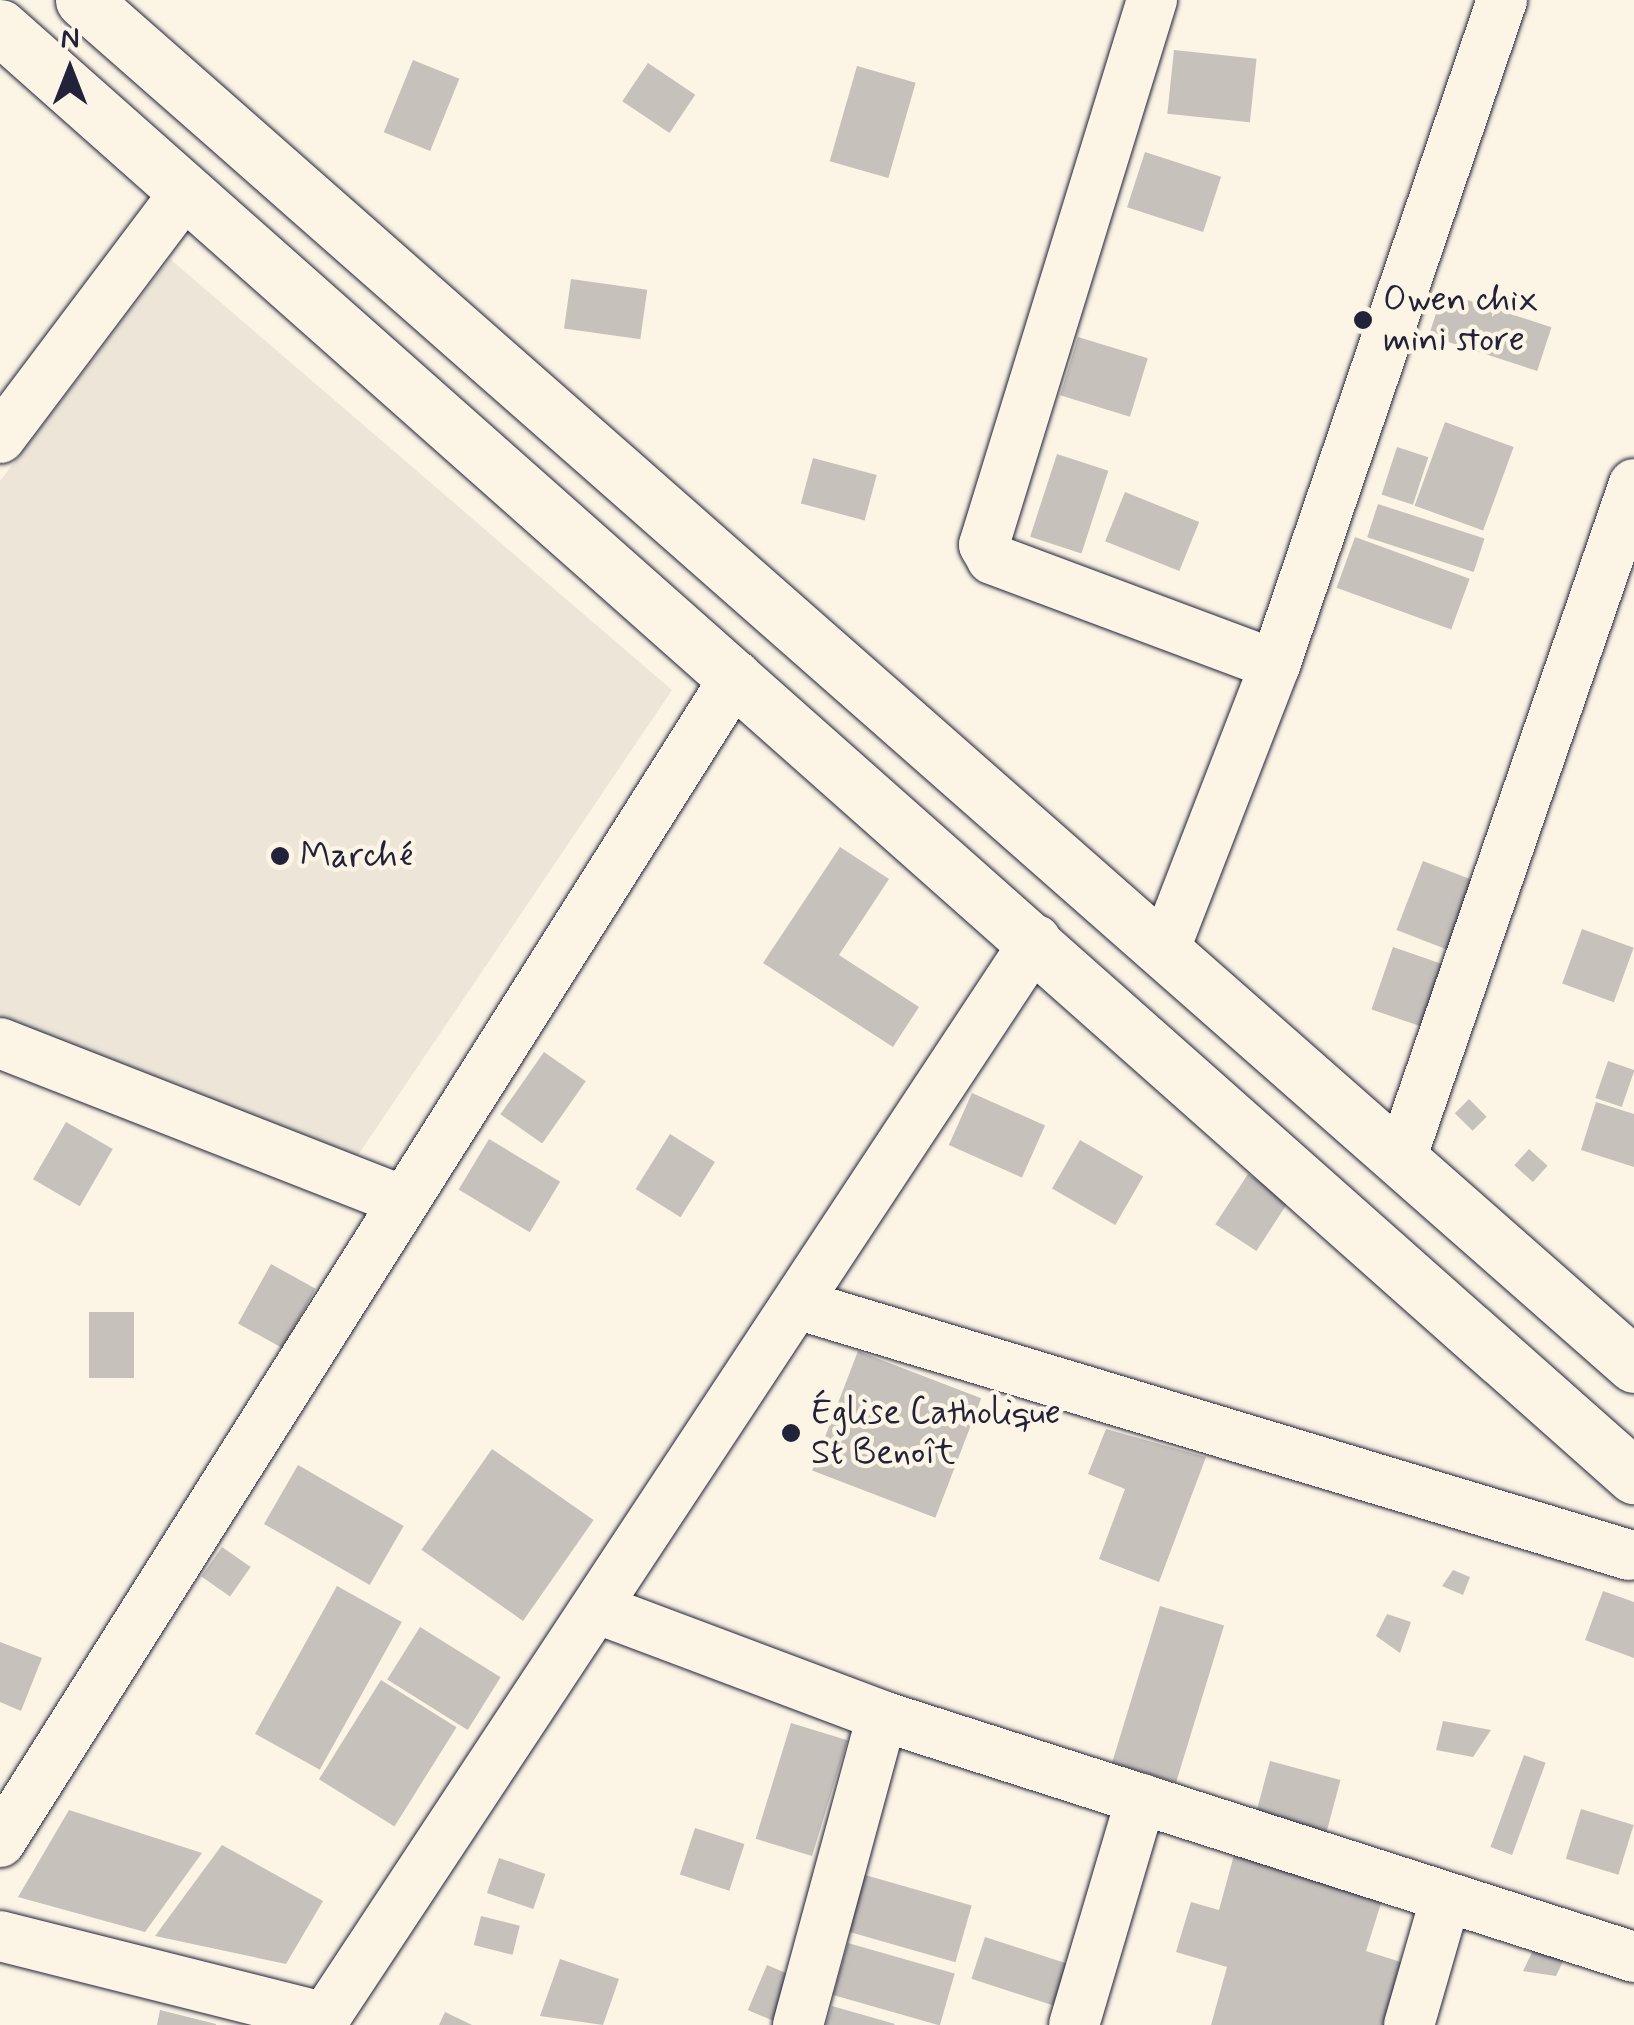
<!DOCTYPE html>
<meta charset="utf-8">
<style>
body{margin:0}
#map{position:relative;width:1634px;height:2025px;overflow:hidden;background:#fcf5e5;font-family:Mynerve,sans-serif}
div>[style]{position:absolute}
[style*='--x']{left:calc(var(--x)*1px);top:calc(var(--y)*1px);width:calc(var(--w)*1px);rotate:calc(var(--a)*1deg)}
.built>*{inset:0;background:#ece5d8}
.building>*{inset:0;background:#c6c1bb;transform-origin:0 0}
.roads{filter:drop-shadow(0 0 2px #22223b) drop-shadow(0 0 2px #22223b)}
.minor>*{height:50px;margin:-25px;padding:0 25px;transform-origin:25px;border-radius:25px;background:#fcf5e5}
.major>*{height:55px;margin:-27.5px;padding:0 27.5px;transform-origin:27.5px;border-radius:27.5px;background:#fcf5e5}
.dots>*{width:28px;height:28px;translate:-50% -50%;box-sizing:border-box;border:5px solid #fcf5e5;border-radius:50%}
span{translate:-50% -50%;white-space:nowrap;text-align:center;line-height:1.15;-webkit-text-stroke:9px #fcf5e5;paint-order:stroke}
.poi-label{font-size:35px;color:#22223b}
.left{translate:0 -50%;text-align:left}
.north{position:absolute;left:20px;top:20px;width:100px;height:100px;-webkit-text-stroke:8px #fcf5e5;paint-order:stroke;rotate:0deg;font-size:28px;font-weight:700;line-height:40px;text-align:center;color:#22223b}
.north::after{content:'';display:block;margin:auto;width:35px;height:45px;background:#22223b;clip-path:polygon(50% 0,100% 100%,50% 72%,0 100%)}
</style>
<div id="map">
<div class="built">
<div style="clip-path:polygon(170px 259px,672px 690px,354px 1161px,0 1022px,0 481px)"></div>
</div>
<div class="building">
<div style="left:1174px;top:50px;width:83px;height:64px;rotate:6deg"></div>
<div style="left:413px;top:60px;width:50px;height:78px;rotate:22deg"></div>
<div style="left:648px;top:63px;width:57px;height:46px;rotate:34deg"></div>
<div style="left:857px;top:66px;width:61px;height:99px;rotate:16deg"></div>
<div style="left:1145px;top:152px;width:80px;height:58px;rotate:18deg"></div>
<div style="left:571px;top:279px;width:77px;height:50px;rotate:8deg"></div>
<div style="left:1443px;top:292px;width:114px;height:46px;rotate:18deg"></div>
<div style="left:1078px;top:337px;width:73px;height:61px;rotate:17deg"></div>
<div style="left:1445px;top:422px;width:73px;height:89px;rotate:20deg"></div>
<div style="left:1397px;top:447px;width:33px;height:50px;rotate:18deg"></div>
<div style="left:1057px;top:454px;width:54px;height:87px;rotate:18deg"></div>
<div style="left:813px;top:458px;width:66px;height:47px;rotate:15deg"></div>
<div style="left:1125px;top:492px;width:80px;height:53px;rotate:22deg"></div>
<div style="left:1378px;top:504px;width:112px;height:35px;rotate:18deg"></div>
<div style="left:1355px;top:537px;width:122px;height:54px;rotate:20deg"></div>
<div style="clip-path:polygon(840px 847px,889px 879px,839px 955px,919px 1007px,893px 1047px,763px 963px)"></div>
<div style="left:1423px;top:861px;width:61px;height:74px;rotate:21deg"></div>
<div style="left:1582px;top:929px;width:55px;height:58px;rotate:20deg"></div>
<div style="left:1393px;top:947px;width:58px;height:66px;rotate:19deg"></div>
<div style="left:544px;top:1052px;width:51px;height:76px;rotate:35deg"></div>
<div style="left:1608px;top:1061px;width:28px;height:39px;rotate:19deg"></div>
<div style="left:972px;top:1093px;width:80px;height:57px;rotate:24deg"></div>
<div style="left:1469px;top:1099px;width:25px;height:20px;rotate:45deg"></div>
<div style="clip-path:polygon(1596px 1102px,1634px 1114px,1634px 1167px,1581px 1150px)"></div>
<div style="left:66px;top:1122px;width:54px;height:66px;rotate:30deg"></div>
<div style="left:670px;top:1134px;width:53px;height:65px;rotate:32deg"></div>
<div style="left:489px;top:1139px;width:83px;height:59px;rotate:31deg"></div>
<div style="left:1080px;top:1140px;width:73px;height:56px;rotate:30deg"></div>
<div style="left:1529px;top:1149px;width:25px;height:22px;rotate:42deg"></div>
<div style="left:1248px;top:1174px;width:49px;height:60px;rotate:33deg"></div>
<div style="left:271px;top:1264px;width:51px;height:68px;rotate:29deg"></div>
<div style="left:89px;top:1312px;width:45px;height:66px"></div>
<div style="left:858px;top:1351px;width:132px;height:128px;rotate:21deg"></div>
<div style="clip-path:polygon(1106px 1429px,1206px 1457px,1159px 1582px,1099px 1559px,1125px 1489px,1088px 1474px)"></div>
<div style="left:492px;top:1449px;width:124px;height:123px;rotate:35deg"></div>
<div style="left:298px;top:1465px;width:122px;height:68px;rotate:30deg"></div>
<div style="left:222px;top:1547px;width:35px;height:36px;rotate:35deg"></div>
<div style="clip-path:polygon(1453px 1570px,1470px 1577px,1463px 1595px,1442px 1586px)"></div>
<div style="left:337px;top:1586px;width:74px;height:169px;rotate:29deg"></div>
<div style="clip-path:polygon(1603px 1591px,1634px 1602px,1634px 1658px,1585px 1640px)"></div>
<div style="left:1160px;top:1606px;width:67px;height:164px;rotate:17deg"></div>
<div style="clip-path:polygon(1387px 1614px,1411px 1622px,1400px 1653px,1376px 1636px)"></div>
<div style="left:420px;top:1627px;width:95px;height:62px;rotate:32deg"></div>
<div style="clip-path:polygon(0 1642px,42px 1658px,21px 1711px,0 1702px)"></div>
<div style="left:381px;top:1680px;width:89px;height:117px;rotate:32deg"></div>
<div style="clip-path:polygon(1443px 1721px,1491px 1730px,1473px 1757px,1436px 1750px)"></div>
<div style="left:791px;top:1723px;width:59px;height:121px;rotate:17deg"></div>
<div style="left:1524px;top:1755px;width:23px;height:98px;rotate:20deg"></div>
<div style="left:1270px;top:1761px;width:73px;height:60px;rotate:15deg"></div>
<div style="left:1581px;top:1809px;width:55px;height:52px;rotate:17deg"></div>
<div style="clip-path:polygon(69px 1810px,202px 1853px,145px 1932px,18px 1897px)"></div>
<div style="left:695px;top:1828px;width:52px;height:49px;rotate:18deg"></div>
<div style="clip-path:polygon(222px 1845px,323px 1901px,286px 1964px,155px 1936px)"></div>
<div style="clip-path:polygon(1234px 1855px,1383px 1897px,1366px 1951px,1410px 1965px,1392px 2025px,1211px 2025px,1227px 1967px,1176px 1952px,1191px 1902px,1219px 1910px)"></div>
<div style="left:499px;top:1858px;width:49px;height:37px;rotate:19deg"></div>
<div style="left:865px;top:1875px;width:111px;height:59px;rotate:16deg"></div>
<div style="left:481px;top:1916px;width:40px;height:30px;rotate:14deg"></div>
<div style="left:985px;top:1937px;width:103px;height:44px;rotate:18deg"></div>
<div style="clip-path:polygon(1539px 1938px,1568px 1951px,1556px 1976px,1523px 1971px)"></div>
<div style="left:848px;top:1943px;width:111px;height:54px;rotate:16deg"></div>
<div style="clip-path:polygon(560px 1959px,619px 1979px,603px 2025px,540px 2016px)"></div>
<div style="left:767px;top:1965px;width:28px;height:49px;rotate:23deg"></div>
<div style="clip-path:polygon(832px 2006px,895px 2024px,894px 2025px,826px 2025px)"></div>
<div style="clip-path:polygon(160px 2010px,216px 2024px,216px 2025px,157px 2025px)"></div>
<div style="clip-path:polygon(445px 2012px,472px 2025px,439px 2025px)"></div>
</div>
<div class="roads">
<div class="minor">
<div style="--x:1152;--y:0;--w:570;--a:107.13"></div>
<div style="--x:984;--y:545;--w:16;--a:60"></div>
<div style="--x:992;--y:559;--w:302;--a:20.5"></div>
<div style="--x:0;--y:438;--w:309;--a:-53"></div>
<div style="--x:1164;--y:951;--w:307;--a:-68.8"></div>
<div style="--x:1275;--y:665;--w:703;--a:-71.15"></div>
<div style="--x:0;--y:1043;--w:428;--a:21.4"></div>
<div style="--x:1401;--y:1159;--w:714;--a:-70.96"></div>
<div style="--x:800;--y:1305;--w:866;--a:16.78"></div>
<div style="--x:598;--y:1609;--w:303;--a:20.6"></div>
<div style="--x:882;--y:1716;--w:790;--a:17.77"></div>
<div style="--x:0;--y:1842;--w:1379;--a:-57.74"></div>
<div style="--x:0;--y:1936;--w:333;--a:14.1"></div>
<div style="--x:320;--y:2025;--w:1300;--a:-56.58"></div>
<div style="--x:798;--y:2025;--w:320;--a:-74.8"></div>
<div style="--x:1074;--y:2025;--w:236;--a:-73.5"></div>
<div style="--x:1409;--y:2025;--w:133;--a:-73.9"></div>
</div>
<div class="major">
<div style="--x:83;--y:0;--w:2066;--a:41.35"></div>
<div style="--x:0;--y:27;--w:2184;--a:41.57"></div>
</div>
</div>
<div class="dots">
<div style="left:1363px;top:320px;background:#22223b"></div>
<div style="left:280px;top:856px;background:#22223b"></div>
<div style="left:791px;top:1433px;background:#22223b"></div>
</div>
<div class="poi-label">
<span class="left" style="left:1383px;top:320px">Owen chix<br>mini store</span>
<span class="left" style="left:300px;top:856px">Marché</span>
<span class="left" style="left:811px;top:1433px">Église Catholique<br>St Benoît</span>
</div>
<div class="north">N</div>
</div>
